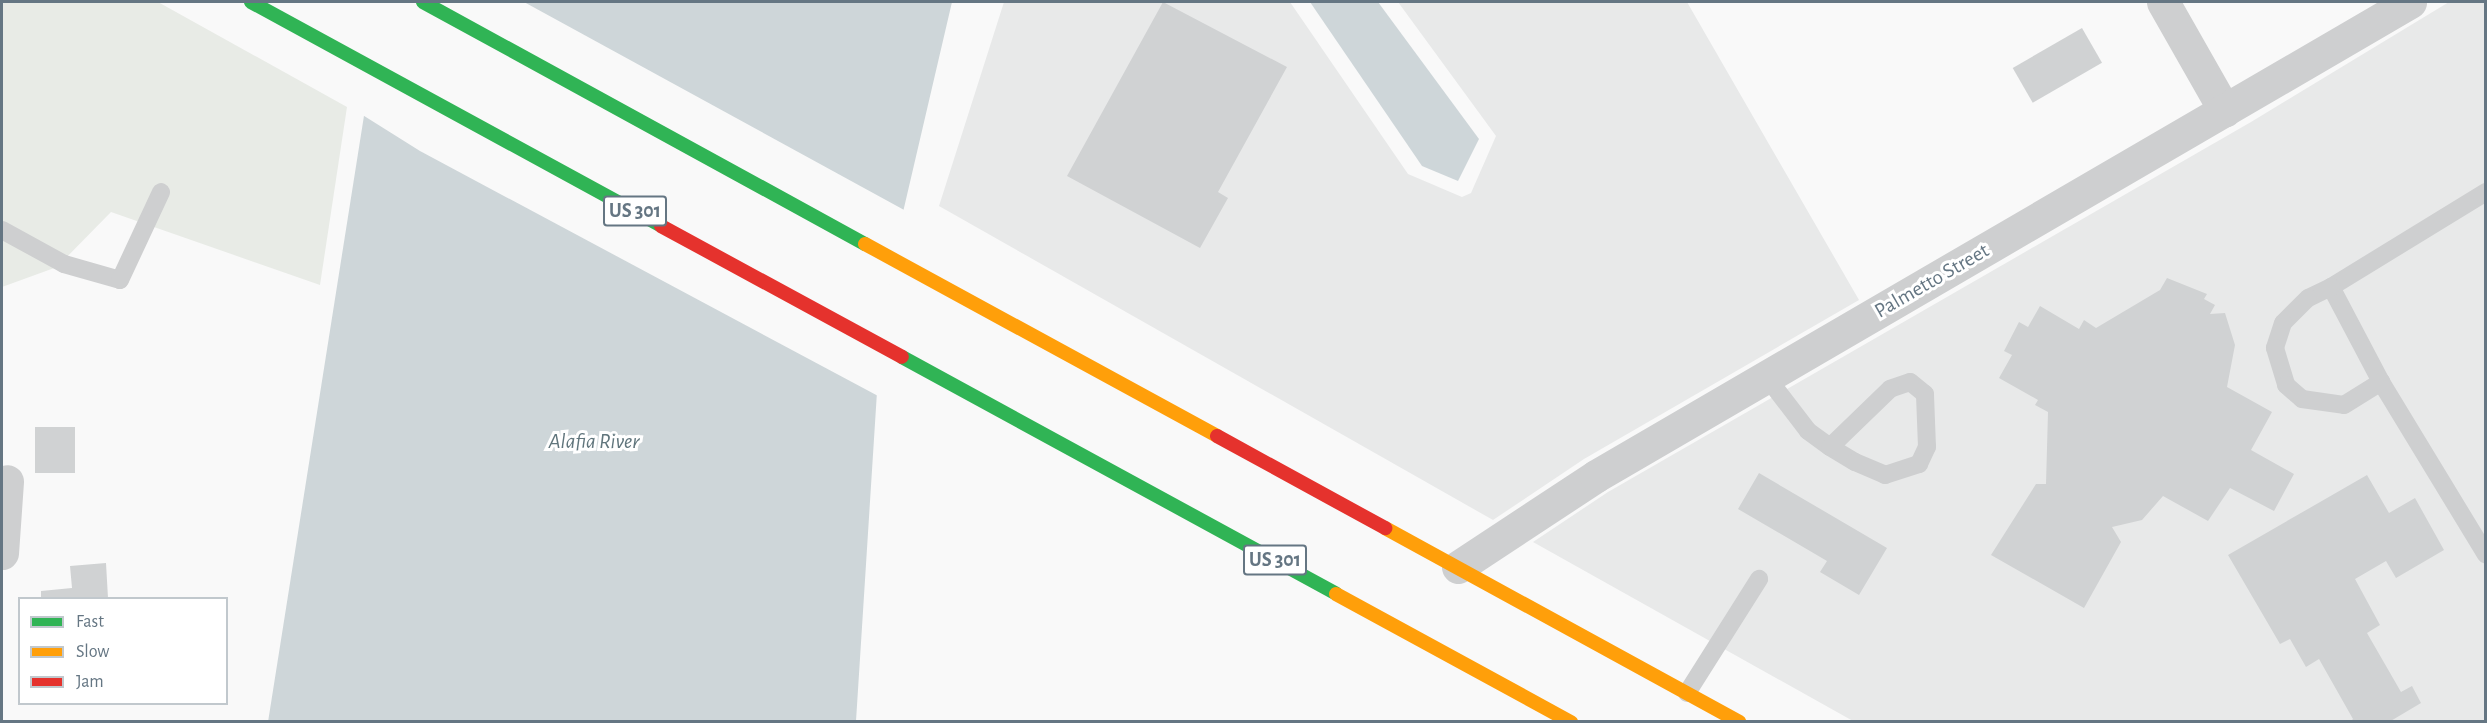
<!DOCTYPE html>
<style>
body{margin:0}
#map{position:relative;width:2487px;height:723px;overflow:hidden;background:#f9f9f9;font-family:"Alegreya Sans",sans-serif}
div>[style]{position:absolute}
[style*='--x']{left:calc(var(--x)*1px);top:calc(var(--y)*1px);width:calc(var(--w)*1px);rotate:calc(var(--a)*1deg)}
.built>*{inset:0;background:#e8e9e9}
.green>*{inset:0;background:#e8ebe6}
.water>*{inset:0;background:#ced6d9}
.pier>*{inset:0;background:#f9f9f9}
.building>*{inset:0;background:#d0d2d3;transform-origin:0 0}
.lane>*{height:18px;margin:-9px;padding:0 9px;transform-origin:9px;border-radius:9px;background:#cecfd0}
.street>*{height:33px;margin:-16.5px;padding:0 16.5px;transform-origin:16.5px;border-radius:16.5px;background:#cecfd0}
.fast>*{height:14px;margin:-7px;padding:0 7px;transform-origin:7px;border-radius:7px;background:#30b455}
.slow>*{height:14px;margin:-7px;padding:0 7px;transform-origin:7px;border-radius:7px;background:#ff9f0a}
.jam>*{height:14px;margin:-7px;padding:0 7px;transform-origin:7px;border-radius:7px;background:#e5322d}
span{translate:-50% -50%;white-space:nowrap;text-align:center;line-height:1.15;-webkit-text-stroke:6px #fff;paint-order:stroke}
.shield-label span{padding:2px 4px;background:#fff;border:2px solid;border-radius:4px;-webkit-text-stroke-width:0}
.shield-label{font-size:20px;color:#657683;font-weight:700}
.street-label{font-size:21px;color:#657683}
.water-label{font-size:22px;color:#60757c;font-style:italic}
.frame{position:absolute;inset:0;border:3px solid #657683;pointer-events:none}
.legend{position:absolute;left:18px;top:597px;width:210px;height:108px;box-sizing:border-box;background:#fff;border:2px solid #c1c8cd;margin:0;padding:8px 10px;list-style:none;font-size:18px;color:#657683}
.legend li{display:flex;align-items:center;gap:12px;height:30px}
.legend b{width:30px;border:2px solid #c1c8cd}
</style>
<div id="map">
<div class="built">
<div style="clip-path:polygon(1004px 2px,1290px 2px,1408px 174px,1462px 197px,1471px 193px,1496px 136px,1398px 2px,1687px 2px,1859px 300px,1584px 459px,1493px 520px,939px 206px)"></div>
<div style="clip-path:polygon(2449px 2px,2485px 2px,2485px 721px,1853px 721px,1533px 542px,1608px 492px,2251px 122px)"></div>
</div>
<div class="green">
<div style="clip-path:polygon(2px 2px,158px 2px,347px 107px,320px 285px,111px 212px,57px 267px,2px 287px)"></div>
</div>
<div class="water">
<div style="clip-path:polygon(382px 2px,952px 2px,883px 298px,856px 721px,268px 722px)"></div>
<div style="clip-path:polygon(1310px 2px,1378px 2px,1479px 139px,1458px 181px,1422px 166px)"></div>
</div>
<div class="pier">
<div style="clip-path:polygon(379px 2px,524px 2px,906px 211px,886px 299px,880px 397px,420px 151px,361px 114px)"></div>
</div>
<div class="building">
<div style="clip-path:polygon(1163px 2px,1287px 67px,1218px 192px,1228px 198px,1200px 248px,1067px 176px)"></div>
<div style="left:2082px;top:28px;width:40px;height:80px;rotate:60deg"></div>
<div style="clip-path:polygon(2167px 278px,2207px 294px,2204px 299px,2215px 305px,2210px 314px,2225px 313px,2235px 345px,2227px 387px,2272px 412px,2251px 450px,2294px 474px,2274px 511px,2230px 488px,2208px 521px,2163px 496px,2142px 520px,2112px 527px,2121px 542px,2084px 608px,1991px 555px,2036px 484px,2046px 484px,2048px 412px,2035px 405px,2038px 400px,1999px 378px,2012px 355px,2004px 351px,2019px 322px,2028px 327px,2040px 306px,2079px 329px,2084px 320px,2096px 328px,2160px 290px)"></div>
<div style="left:35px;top:427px;width:40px;height:46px"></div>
<div style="clip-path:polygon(1759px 473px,1887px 548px,1859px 595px,1820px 572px,1827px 561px,1738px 509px)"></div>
<div style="clip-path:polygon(2367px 475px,2389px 513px,2415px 498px,2444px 550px,2396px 578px,2386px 561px,2355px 579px,2380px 625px,2367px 633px,2401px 692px,2412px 686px,2421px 703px,2389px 722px,2350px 722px,2353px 719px,2319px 659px,2306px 667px,2290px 639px,2280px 644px,2228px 555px)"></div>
<div style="clip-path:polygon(106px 563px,108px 598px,41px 598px,41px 591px,72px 588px,70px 566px)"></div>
</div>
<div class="lane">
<div style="--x:2486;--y:192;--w:182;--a:148.5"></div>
<div style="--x:2331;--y:287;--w:107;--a:62.2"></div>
<div style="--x:2381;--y:382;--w:202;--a:58.7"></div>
<div style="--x:2;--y:230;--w:71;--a:28.7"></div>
<div style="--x:64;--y:264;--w:58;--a:15.9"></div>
<div style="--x:120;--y:280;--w:97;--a:-65"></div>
<div style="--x:2331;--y:287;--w:25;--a:154"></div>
<div style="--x:2308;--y:298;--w:35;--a:135"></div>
<div style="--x:2283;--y:323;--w:26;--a:108"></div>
<div style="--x:2275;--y:348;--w:39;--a:73"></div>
<div style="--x:2286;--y:385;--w:21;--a:41"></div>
<div style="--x:2302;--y:399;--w:42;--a:8.1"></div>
<div style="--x:2344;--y:405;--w:44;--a:-31.9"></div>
<div style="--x:1766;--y:376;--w:69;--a:52.6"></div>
<div style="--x:1808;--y:431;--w:27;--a:36"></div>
<div style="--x:1830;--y:447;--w:29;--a:31"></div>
<div style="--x:1855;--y:462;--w:33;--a:23"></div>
<div style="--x:1885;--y:475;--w:36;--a:-18"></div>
<div style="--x:1919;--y:464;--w:19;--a:-65"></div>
<div style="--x:1927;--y:447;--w:53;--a:-92.2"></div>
<div style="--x:1925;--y:394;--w:19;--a:-141"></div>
<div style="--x:1910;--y:382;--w:21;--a:161"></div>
<div style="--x:1890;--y:389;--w:83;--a:136"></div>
<div style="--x:1687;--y:693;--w:135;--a:-57.7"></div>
</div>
<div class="street">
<div style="--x:2163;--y:2;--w:125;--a:60.4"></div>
<div style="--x:2;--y:553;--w:72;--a:-86"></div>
<div style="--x:1458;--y:567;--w:165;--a:-33.4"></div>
<div style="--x:1596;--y:476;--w:942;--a:-30.21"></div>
</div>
<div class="fast">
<div style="--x:251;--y:2;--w:467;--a:28.6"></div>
<div style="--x:423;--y:2;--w:504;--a:28.7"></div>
<div style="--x:902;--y:357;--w:494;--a:28.6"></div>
</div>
<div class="slow">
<div style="--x:865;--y:244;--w:401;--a:28.6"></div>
<div style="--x:1385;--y:528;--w:404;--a:28.7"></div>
<div style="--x:1336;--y:594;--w:268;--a:28.6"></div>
</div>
<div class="jam">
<div style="--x:661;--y:226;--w:274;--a:28.5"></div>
<div style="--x:1217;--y:436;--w:192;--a:28.7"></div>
</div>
<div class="shield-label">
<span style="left:635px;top:211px">US 301</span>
<span style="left:1275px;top:560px">US 301</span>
</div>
<div class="street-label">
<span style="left:1932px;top:281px;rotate:-30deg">Palmetto Street</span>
</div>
<div class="water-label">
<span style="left:594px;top:442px">Alafia River</span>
</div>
<div class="frame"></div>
<ul class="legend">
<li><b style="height:8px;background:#30b455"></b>Fast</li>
<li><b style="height:8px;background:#ff9f0a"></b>Slow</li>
<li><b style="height:8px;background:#e5322d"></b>Jam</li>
</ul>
</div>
